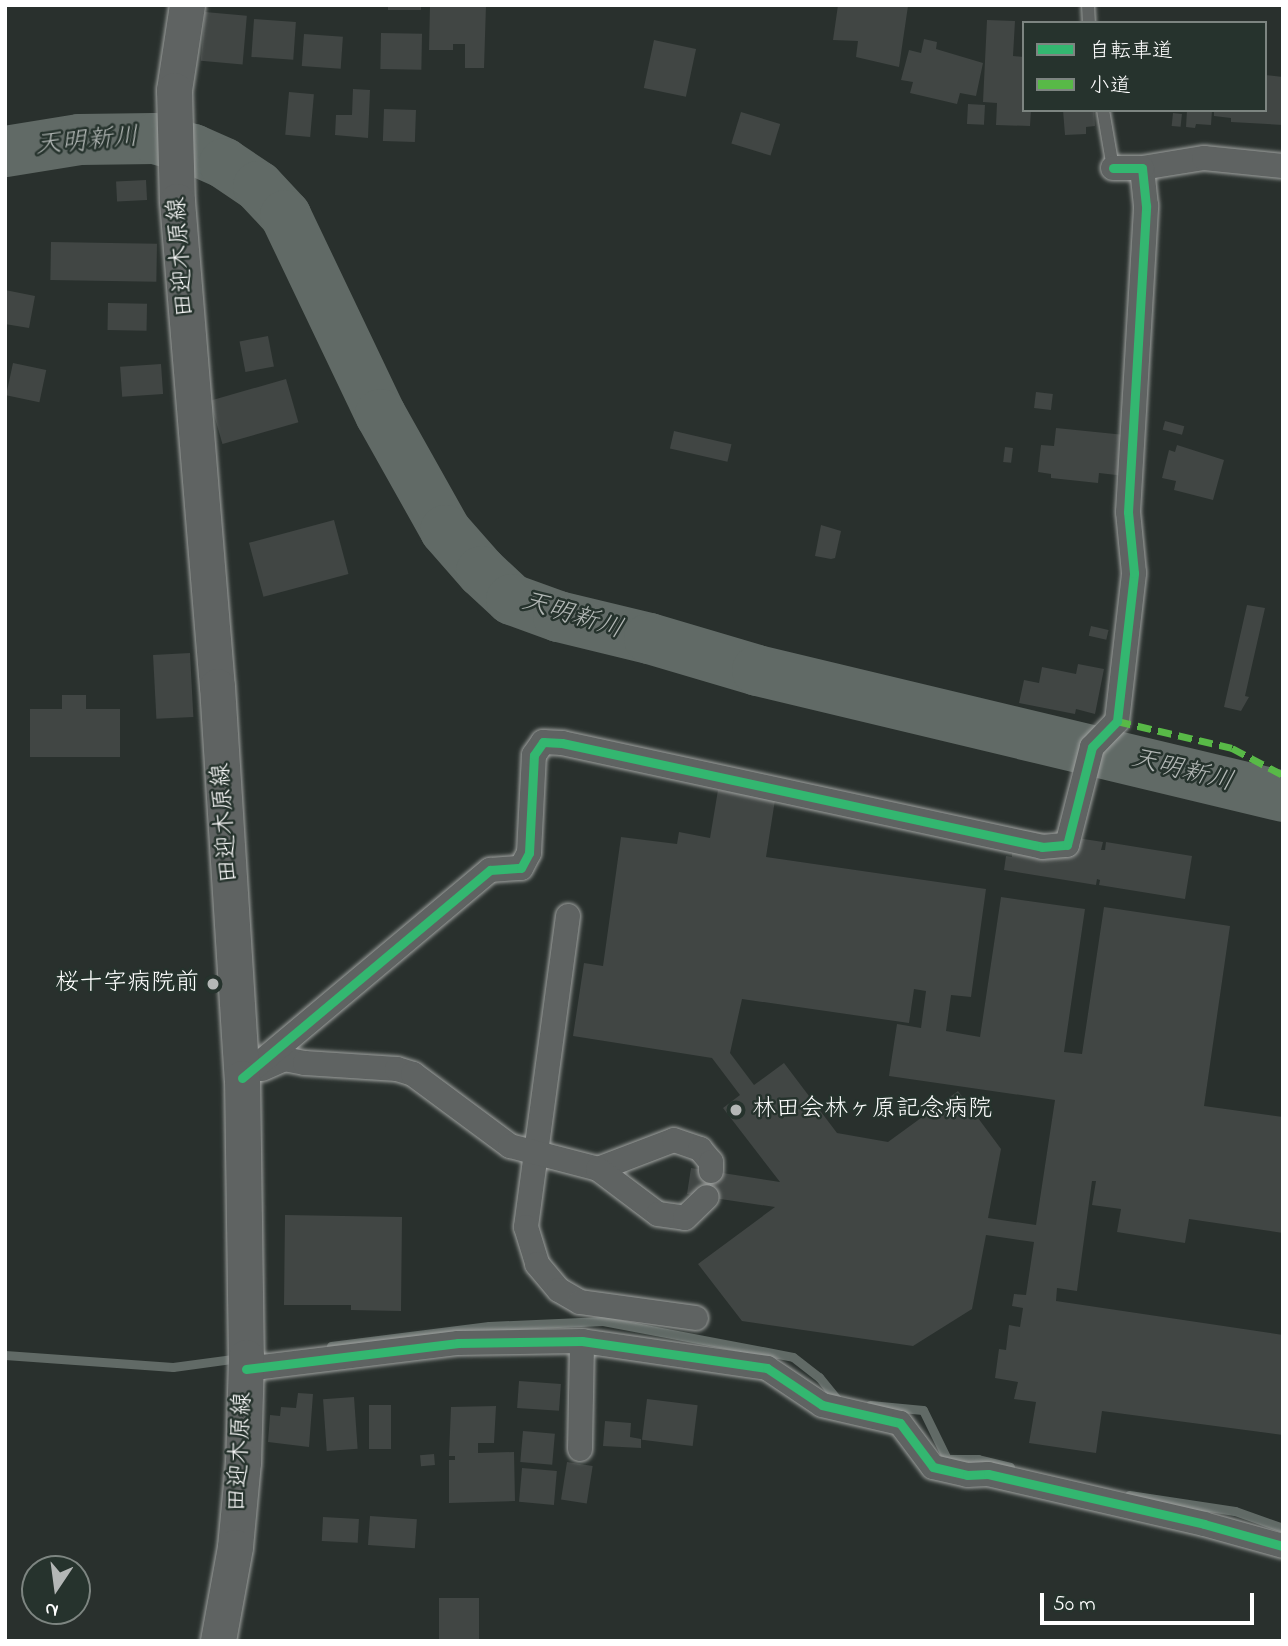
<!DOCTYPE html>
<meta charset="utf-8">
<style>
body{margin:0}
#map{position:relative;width:1288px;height:1646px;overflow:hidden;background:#29302d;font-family:"Indie Flower","Klee One",sans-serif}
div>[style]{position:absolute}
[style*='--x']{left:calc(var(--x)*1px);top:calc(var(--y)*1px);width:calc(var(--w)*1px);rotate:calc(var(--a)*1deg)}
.stream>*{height:9px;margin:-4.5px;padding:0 4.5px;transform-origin:4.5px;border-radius:4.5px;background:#616a66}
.river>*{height:51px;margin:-25.5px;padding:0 25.5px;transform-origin:25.5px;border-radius:25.5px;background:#616a66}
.building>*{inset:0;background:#414644;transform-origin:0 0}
.roads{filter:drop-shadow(0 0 2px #9fa2a0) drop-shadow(0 0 2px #9fa2a0)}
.lane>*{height:12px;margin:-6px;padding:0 6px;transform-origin:6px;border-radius:6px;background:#5f6362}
.street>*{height:24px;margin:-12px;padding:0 12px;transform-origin:12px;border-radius:12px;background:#5f6362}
.secondary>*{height:35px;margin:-17.5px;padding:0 17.5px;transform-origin:17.5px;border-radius:17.5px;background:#5f6362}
.quiet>*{height:7px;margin-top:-3.5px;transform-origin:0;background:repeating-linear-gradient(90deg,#58b947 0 14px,transparent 0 21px)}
.cycleway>*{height:9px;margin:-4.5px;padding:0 4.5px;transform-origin:4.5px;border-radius:4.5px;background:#33b770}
.dots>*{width:19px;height:19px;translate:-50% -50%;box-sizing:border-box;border:4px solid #26332d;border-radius:50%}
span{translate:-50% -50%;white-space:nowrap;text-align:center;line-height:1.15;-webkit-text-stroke:5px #26332d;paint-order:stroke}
.street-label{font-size:24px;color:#fff}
.poi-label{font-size:24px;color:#fff}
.right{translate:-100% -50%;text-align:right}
.left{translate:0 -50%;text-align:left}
.water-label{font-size:26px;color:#b3b8b6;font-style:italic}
.frame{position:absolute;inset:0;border:7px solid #fff;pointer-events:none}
.legend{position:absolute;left:1022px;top:21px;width:245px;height:91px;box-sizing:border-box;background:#26332d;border:2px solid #7d8581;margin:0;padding:9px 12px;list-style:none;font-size:21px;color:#fff}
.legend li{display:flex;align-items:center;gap:14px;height:35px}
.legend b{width:35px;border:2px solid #7d8581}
.north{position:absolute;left:21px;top:1555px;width:70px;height:70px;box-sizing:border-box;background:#26332d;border:2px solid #7d8581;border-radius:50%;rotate:193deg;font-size:19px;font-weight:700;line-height:28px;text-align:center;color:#fff}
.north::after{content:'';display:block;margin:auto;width:24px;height:32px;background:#b4b7b6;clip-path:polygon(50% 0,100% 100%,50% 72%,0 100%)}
.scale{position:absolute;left:1040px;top:1593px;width:214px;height:32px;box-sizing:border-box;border:4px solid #fff;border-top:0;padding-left:9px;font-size:21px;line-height:24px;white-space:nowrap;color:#fff;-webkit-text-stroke:5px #26332d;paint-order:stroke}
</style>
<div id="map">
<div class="stream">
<div style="--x:331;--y:1346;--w:159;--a:-7.2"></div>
<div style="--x:489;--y:1326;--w:114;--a:-2.5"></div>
<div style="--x:603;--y:1321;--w:193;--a:10.7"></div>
<div style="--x:793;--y:1357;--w:33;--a:38"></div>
<div style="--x:819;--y:1377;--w:32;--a:51"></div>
<div style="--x:5;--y:1355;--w:168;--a:4.1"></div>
<div style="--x:173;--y:1367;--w:68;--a:-7.7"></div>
<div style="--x:870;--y:1405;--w:53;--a:5.4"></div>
<div style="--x:923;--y:1410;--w:55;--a:63.9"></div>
<div style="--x:947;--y:1459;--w:31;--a:0"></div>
<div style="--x:978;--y:1459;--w:33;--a:14"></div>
<div style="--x:1129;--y:1495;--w:107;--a:8.6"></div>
<div style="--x:1235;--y:1511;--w:51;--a:19.5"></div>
</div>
<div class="river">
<div style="--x:5;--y:151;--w:75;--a:-9.2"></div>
<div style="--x:79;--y:139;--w:75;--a:-0.8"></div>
<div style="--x:154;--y:138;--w:41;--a:15.8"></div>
<div style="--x:193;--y:149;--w:34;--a:24"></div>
<div style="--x:224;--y:163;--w:41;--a:34.1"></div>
<div style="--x:258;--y:186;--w:40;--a:47"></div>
<div style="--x:285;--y:215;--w:221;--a:64.5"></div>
<div style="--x:380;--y:414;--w:133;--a:60.7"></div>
<div style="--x:445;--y:530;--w:55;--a:48.7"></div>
<div style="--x:481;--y:571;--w:41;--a:43"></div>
<div style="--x:511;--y:599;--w:50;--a:19.9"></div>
<div style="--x:558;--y:616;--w:94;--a:13.6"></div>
<div style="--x:649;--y:638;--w:113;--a:16.5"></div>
<div style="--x:757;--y:670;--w:541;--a:13.47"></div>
</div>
<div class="building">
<div style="left:388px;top:5px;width:33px;height:5px"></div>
<div style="clip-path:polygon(430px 5px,486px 5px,484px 68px,465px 68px,465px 44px,453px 44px,453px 50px,429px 50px)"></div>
<div style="clip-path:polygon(838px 5px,908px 6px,899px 67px,856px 57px,858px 41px,833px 40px)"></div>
<div style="left:205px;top:12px;width:42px;height:49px;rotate:5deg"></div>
<div style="left:254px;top:19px;width:42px;height:38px;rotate:4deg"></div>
<div style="clip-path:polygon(987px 20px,1015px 21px,1013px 56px,1024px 57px,1024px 110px,1031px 110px,1030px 126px,996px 125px,997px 103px,983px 102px)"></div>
<div style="left:381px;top:33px;width:41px;height:36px;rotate:1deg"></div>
<div style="left:304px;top:34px;width:39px;height:32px;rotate:4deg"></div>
<div style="clip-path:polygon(924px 39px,937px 42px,936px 49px,983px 63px,976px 96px,960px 93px,957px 104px,910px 93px,913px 82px,901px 80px,909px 50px,921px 53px)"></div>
<div style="left:654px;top:40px;width:43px;height:49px;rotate:12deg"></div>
<div style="clip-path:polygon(1265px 75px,1283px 77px,1283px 125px,1231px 122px,1231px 118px,1214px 116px,1214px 110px,1265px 110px)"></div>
<div style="clip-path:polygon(353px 89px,370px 90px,368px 138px,335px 135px,336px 115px,352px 115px)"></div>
<div style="left:289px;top:92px;width:25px;height:43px;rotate:5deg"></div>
<div style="left:968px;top:104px;width:17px;height:20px;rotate:3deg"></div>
<div style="left:384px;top:109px;width:32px;height:32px;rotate:2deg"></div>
<div style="clip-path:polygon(1063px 110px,1094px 110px,1095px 126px,1086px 127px,1086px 134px,1065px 135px)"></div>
<div style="clip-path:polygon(1187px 110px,1212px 110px,1211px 125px,1196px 124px,1195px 128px,1186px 127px)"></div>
<div style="left:741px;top:112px;width:41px;height:33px;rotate:17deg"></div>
<div style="left:1173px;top:113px;width:9px;height:13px;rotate:6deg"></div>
<div style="left:146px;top:180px;width:20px;height:30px;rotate:87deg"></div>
<div style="left:51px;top:242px;width:106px;height:38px;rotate:1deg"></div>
<div style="clip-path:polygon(5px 290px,35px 296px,29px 328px,5px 324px)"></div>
<div style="left:108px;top:303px;width:39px;height:27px;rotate:1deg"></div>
<div style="left:268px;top:336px;width:31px;height:29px;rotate:79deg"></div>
<div style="left:13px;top:363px;width:34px;height:33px;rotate:12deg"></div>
<div style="left:161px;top:364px;width:30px;height:41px;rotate:86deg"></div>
<div style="left:286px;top:379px;width:45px;height:79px;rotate:74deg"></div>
<div style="left:1036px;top:392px;width:17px;height:16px;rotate:7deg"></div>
<div style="left:1165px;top:421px;width:20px;height:9px;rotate:15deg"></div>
<div style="clip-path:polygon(1056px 428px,1125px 435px,1125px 476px,1099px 473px,1098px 483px,1051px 478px,1051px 474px,1038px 472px,1041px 445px,1054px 446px)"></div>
<div style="left:674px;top:431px;width:59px;height:18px;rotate:13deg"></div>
<div style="clip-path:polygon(1177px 445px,1224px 460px,1213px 500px,1174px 490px,1176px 481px,1162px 478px,1169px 450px,1175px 452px)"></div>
<div style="left:1005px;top:447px;width:8px;height:15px;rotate:7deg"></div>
<div style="left:334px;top:520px;width:56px;height:88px;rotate:75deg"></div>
<div style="clip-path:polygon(821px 525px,841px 531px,835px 558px,831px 559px,815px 556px)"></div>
<div style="clip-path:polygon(1247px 605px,1265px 608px,1245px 696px,1249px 697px,1241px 711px,1224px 707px)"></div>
<div style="left:1091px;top:626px;width:18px;height:10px;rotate:13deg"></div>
<div style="left:190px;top:653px;width:64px;height:37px;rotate:87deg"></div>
<div style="clip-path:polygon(1078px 664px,1104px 669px,1095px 714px,1076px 709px,1075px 714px,1019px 703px,1024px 680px,1039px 683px,1042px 667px,1076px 674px)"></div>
<div style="clip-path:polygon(62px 695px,86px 695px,86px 709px,120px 709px,120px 757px,30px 757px,30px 709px,62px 709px)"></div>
<div style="clip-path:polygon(evenodd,718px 790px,775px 800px,766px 857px,986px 889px,971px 997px,951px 995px,946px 1031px,980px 1037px,1001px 897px,1085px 909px,1064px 1052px,1082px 1054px,1104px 907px,1230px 926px,1204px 1106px,1283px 1117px,1283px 1233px,1189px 1219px,1185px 1243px,1117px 1232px,1121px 1209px,1092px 1205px,1096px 1181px,1092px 1181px,1077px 1291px,1057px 1288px,1056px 1301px,1283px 1335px,1283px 1435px,1102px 1411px,1096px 1453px,1029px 1443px,1036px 1402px,1014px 1399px,1018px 1382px,995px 1378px,999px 1349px,1006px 1350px,1009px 1325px,1020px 1327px,1023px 1308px,1012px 1306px,1014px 1294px,1026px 1295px,1034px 1242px,986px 1235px,972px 1309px,913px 1346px,742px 1321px,698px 1264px,775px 1207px,687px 1194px,691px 1168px,780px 1182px,723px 1108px,740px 1095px,712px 1058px,573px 1036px,584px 963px,603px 966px,621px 837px,677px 844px,679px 832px,710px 838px,718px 790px,914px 989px,926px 991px,921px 1028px,897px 1024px,889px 1076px,1055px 1100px,1036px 1225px,988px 1218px,1001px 1149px,958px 1091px,888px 1142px,837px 1133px,784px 1063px,754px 1085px,730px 1053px,742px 999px,909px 1023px,914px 989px)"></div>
<div style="clip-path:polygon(1012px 828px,1103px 842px,1101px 850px,1105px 850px,1106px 842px,1192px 856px,1185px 899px,1099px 885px,1100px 880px,1097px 879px,1096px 885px,1004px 870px,1006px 856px,1012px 857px)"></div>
<div style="clip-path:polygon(285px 1215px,402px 1217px,401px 1311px,351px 1310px,351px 1305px,284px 1305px)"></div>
<div style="left:519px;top:1381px;width:42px;height:27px;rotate:4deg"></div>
<div style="clip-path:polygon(298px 1393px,313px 1394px,309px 1447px,268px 1442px,270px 1415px,280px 1416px,281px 1407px,296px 1408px)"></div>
<div style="left:354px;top:1397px;width:52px;height:31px;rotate:86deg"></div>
<div style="left:647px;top:1399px;width:51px;height:41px;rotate:7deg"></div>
<div style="left:369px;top:1405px;width:22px;height:44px"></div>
<div style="clip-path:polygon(496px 1406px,494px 1443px,478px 1443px,478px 1453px,514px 1452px,515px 1501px,449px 1503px,449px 1460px,455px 1460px,455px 1456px,449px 1456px,451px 1407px)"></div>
<div style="clip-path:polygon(605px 1421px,631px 1423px,630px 1437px,641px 1439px,641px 1448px,603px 1446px)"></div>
<div style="left:523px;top:1431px;width:32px;height:31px;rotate:5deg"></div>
<div style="left:434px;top:1454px;width:11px;height:14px;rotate:85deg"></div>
<div style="left:567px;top:1462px;width:26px;height:38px;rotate:9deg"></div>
<div style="left:522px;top:1468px;width:35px;height:34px;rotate:5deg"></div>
<div style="left:370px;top:1516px;width:47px;height:29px;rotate:4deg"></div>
<div style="left:323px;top:1517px;width:36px;height:24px;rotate:3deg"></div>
<div style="left:479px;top:1598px;width:43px;height:40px;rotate:90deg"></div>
</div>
<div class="roads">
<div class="lane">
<div style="--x:1088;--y:5;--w:18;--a:87"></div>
<div style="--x:1103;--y:110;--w:59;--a:80.2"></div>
</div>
<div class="street">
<div style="--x:1142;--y:168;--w:63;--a:-9.2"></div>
<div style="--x:1204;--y:158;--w:79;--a:5.8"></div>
<div style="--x:568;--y:916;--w:314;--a:97.7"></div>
<div style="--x:526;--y:1227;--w:39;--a:73"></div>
<div style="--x:537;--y:1264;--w:34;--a:50"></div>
<div style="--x:559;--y:1290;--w:24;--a:30"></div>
<div style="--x:580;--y:1302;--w:117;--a:7.9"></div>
<div style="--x:262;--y:1069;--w:24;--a:-24"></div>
<div style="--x:284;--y:1059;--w:21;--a:11"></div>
<div style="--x:305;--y:1063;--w:92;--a:3.7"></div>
<div style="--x:397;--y:1069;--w:17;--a:17"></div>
<div style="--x:413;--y:1074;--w:121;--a:36.6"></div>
<div style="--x:510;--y:1146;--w:91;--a:14.6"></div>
<div style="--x:598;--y:1169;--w:81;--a:-20.9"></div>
<div style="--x:674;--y:1140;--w:28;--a:19"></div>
<div style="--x:700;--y:1149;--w:17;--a:50"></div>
<div style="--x:711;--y:1162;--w:9;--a:90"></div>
<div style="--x:242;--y:1078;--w:324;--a:-40"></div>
<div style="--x:490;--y:870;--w:31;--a:-4"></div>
<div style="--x:521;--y:868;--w:17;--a:-62"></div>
<div style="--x:529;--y:853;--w:98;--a:-87.1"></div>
<div style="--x:534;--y:755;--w:16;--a:-55"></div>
<div style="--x:543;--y:742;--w:19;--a:3"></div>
<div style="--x:562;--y:743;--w:491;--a:12.2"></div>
<div style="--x:1042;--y:847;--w:25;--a:-5"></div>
<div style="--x:1067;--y:845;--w:101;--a:-75.7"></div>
<div style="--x:1092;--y:747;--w:36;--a:-46"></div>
<div style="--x:1117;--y:721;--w:149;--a:-83.4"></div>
<div style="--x:1134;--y:573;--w:61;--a:-95.6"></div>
<div style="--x:1128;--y:512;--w:307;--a:-86.6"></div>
<div style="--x:1146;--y:206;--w:38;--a:-96"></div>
<div style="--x:1142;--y:168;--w:29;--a:180"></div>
<div style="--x:598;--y:1169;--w:75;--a:36.9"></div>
<div style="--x:658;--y:1214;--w:27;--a:8"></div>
<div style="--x:685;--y:1218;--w:30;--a:-44"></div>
<div style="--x:246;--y:1369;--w:214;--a:-7"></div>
<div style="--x:458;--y:1343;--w:124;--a:-0.9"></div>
<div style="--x:582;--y:1341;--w:187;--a:8.3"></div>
<div style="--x:767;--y:1368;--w:66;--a:33.9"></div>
<div style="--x:822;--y:1405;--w:80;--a:13"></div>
<div style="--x:900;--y:1423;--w:55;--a:53.1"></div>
<div style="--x:933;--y:1467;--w:35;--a:13"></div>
<div style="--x:967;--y:1475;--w:21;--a:-3"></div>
<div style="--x:988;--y:1474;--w:222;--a:13"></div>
<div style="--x:1204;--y:1524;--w:82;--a:15.6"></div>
<div style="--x:580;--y:1449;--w:108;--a:-88.9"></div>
</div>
<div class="secondary">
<div style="--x:187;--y:5;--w:86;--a:98.7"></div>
<div style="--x:174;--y:90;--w:111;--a:88.5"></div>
<div style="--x:177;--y:201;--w:487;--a:85.3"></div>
<div style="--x:217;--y:686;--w:393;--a:86.4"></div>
<div style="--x:242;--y:1078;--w:279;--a:89.2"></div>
<div style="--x:246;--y:1357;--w:105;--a:91.6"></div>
<div style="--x:243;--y:1462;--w:85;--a:95.4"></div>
<div style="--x:235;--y:1547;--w:96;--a:100.3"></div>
</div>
</div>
<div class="quiet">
<div style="--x:1117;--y:721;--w:118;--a:13.2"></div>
<div style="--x:1232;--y:748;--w:58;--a:27.9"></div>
</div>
<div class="cycleway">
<div style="--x:242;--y:1078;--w:324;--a:-40"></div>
<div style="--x:490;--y:870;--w:31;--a:-4"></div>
<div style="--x:521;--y:868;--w:17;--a:-62"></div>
<div style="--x:529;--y:853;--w:98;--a:-87.1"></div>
<div style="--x:534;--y:755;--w:16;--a:-55"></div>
<div style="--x:543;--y:742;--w:19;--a:3"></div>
<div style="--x:562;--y:743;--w:491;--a:12.2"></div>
<div style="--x:1042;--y:847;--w:25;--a:-5"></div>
<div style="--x:1067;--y:845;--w:101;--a:-75.7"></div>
<div style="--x:1092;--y:747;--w:36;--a:-46"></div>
<div style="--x:1117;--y:721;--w:149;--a:-83.4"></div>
<div style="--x:1134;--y:573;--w:61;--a:-95.6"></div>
<div style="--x:1128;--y:512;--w:307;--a:-86.6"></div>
<div style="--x:1146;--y:206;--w:38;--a:-96"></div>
<div style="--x:1142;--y:168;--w:29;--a:180"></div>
<div style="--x:246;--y:1369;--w:214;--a:-7"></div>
<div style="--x:458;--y:1343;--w:124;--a:-0.9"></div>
<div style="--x:582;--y:1341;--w:187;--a:8.3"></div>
<div style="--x:767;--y:1368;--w:66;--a:33.9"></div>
<div style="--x:822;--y:1405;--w:80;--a:13"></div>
<div style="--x:900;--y:1423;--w:55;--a:53.1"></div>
<div style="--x:933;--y:1467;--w:35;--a:13"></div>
<div style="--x:967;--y:1475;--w:21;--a:-3"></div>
<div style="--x:988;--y:1474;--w:222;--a:13"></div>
<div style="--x:1204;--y:1524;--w:82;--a:15.6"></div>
</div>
<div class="dots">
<div style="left:213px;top:984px;background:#b4b7b6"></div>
<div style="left:736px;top:1110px;background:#b4b7b6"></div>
</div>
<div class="street-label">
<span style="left:182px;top:257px;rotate:-94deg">田迎木原線</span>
<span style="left:226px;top:823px;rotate:-94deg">田迎木原線</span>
<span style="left:241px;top:1452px;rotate:-87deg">田迎木原線</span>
</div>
<div class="poi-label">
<span class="right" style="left:199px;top:984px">桜十字病院前</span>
<span class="left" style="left:752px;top:1110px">林田会林ヶ原記念病院</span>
</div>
<div class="water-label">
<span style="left:87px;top:143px;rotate:-5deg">天明新川</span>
<span style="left:572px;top:617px;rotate:17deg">天明新川</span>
<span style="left:1182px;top:772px;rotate:14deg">天明新川</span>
</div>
<div class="frame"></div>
<ul class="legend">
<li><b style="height:9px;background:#33b770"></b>自転車道</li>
<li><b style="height:9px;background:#58b947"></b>小道</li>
</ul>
<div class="north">N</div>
<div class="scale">50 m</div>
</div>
